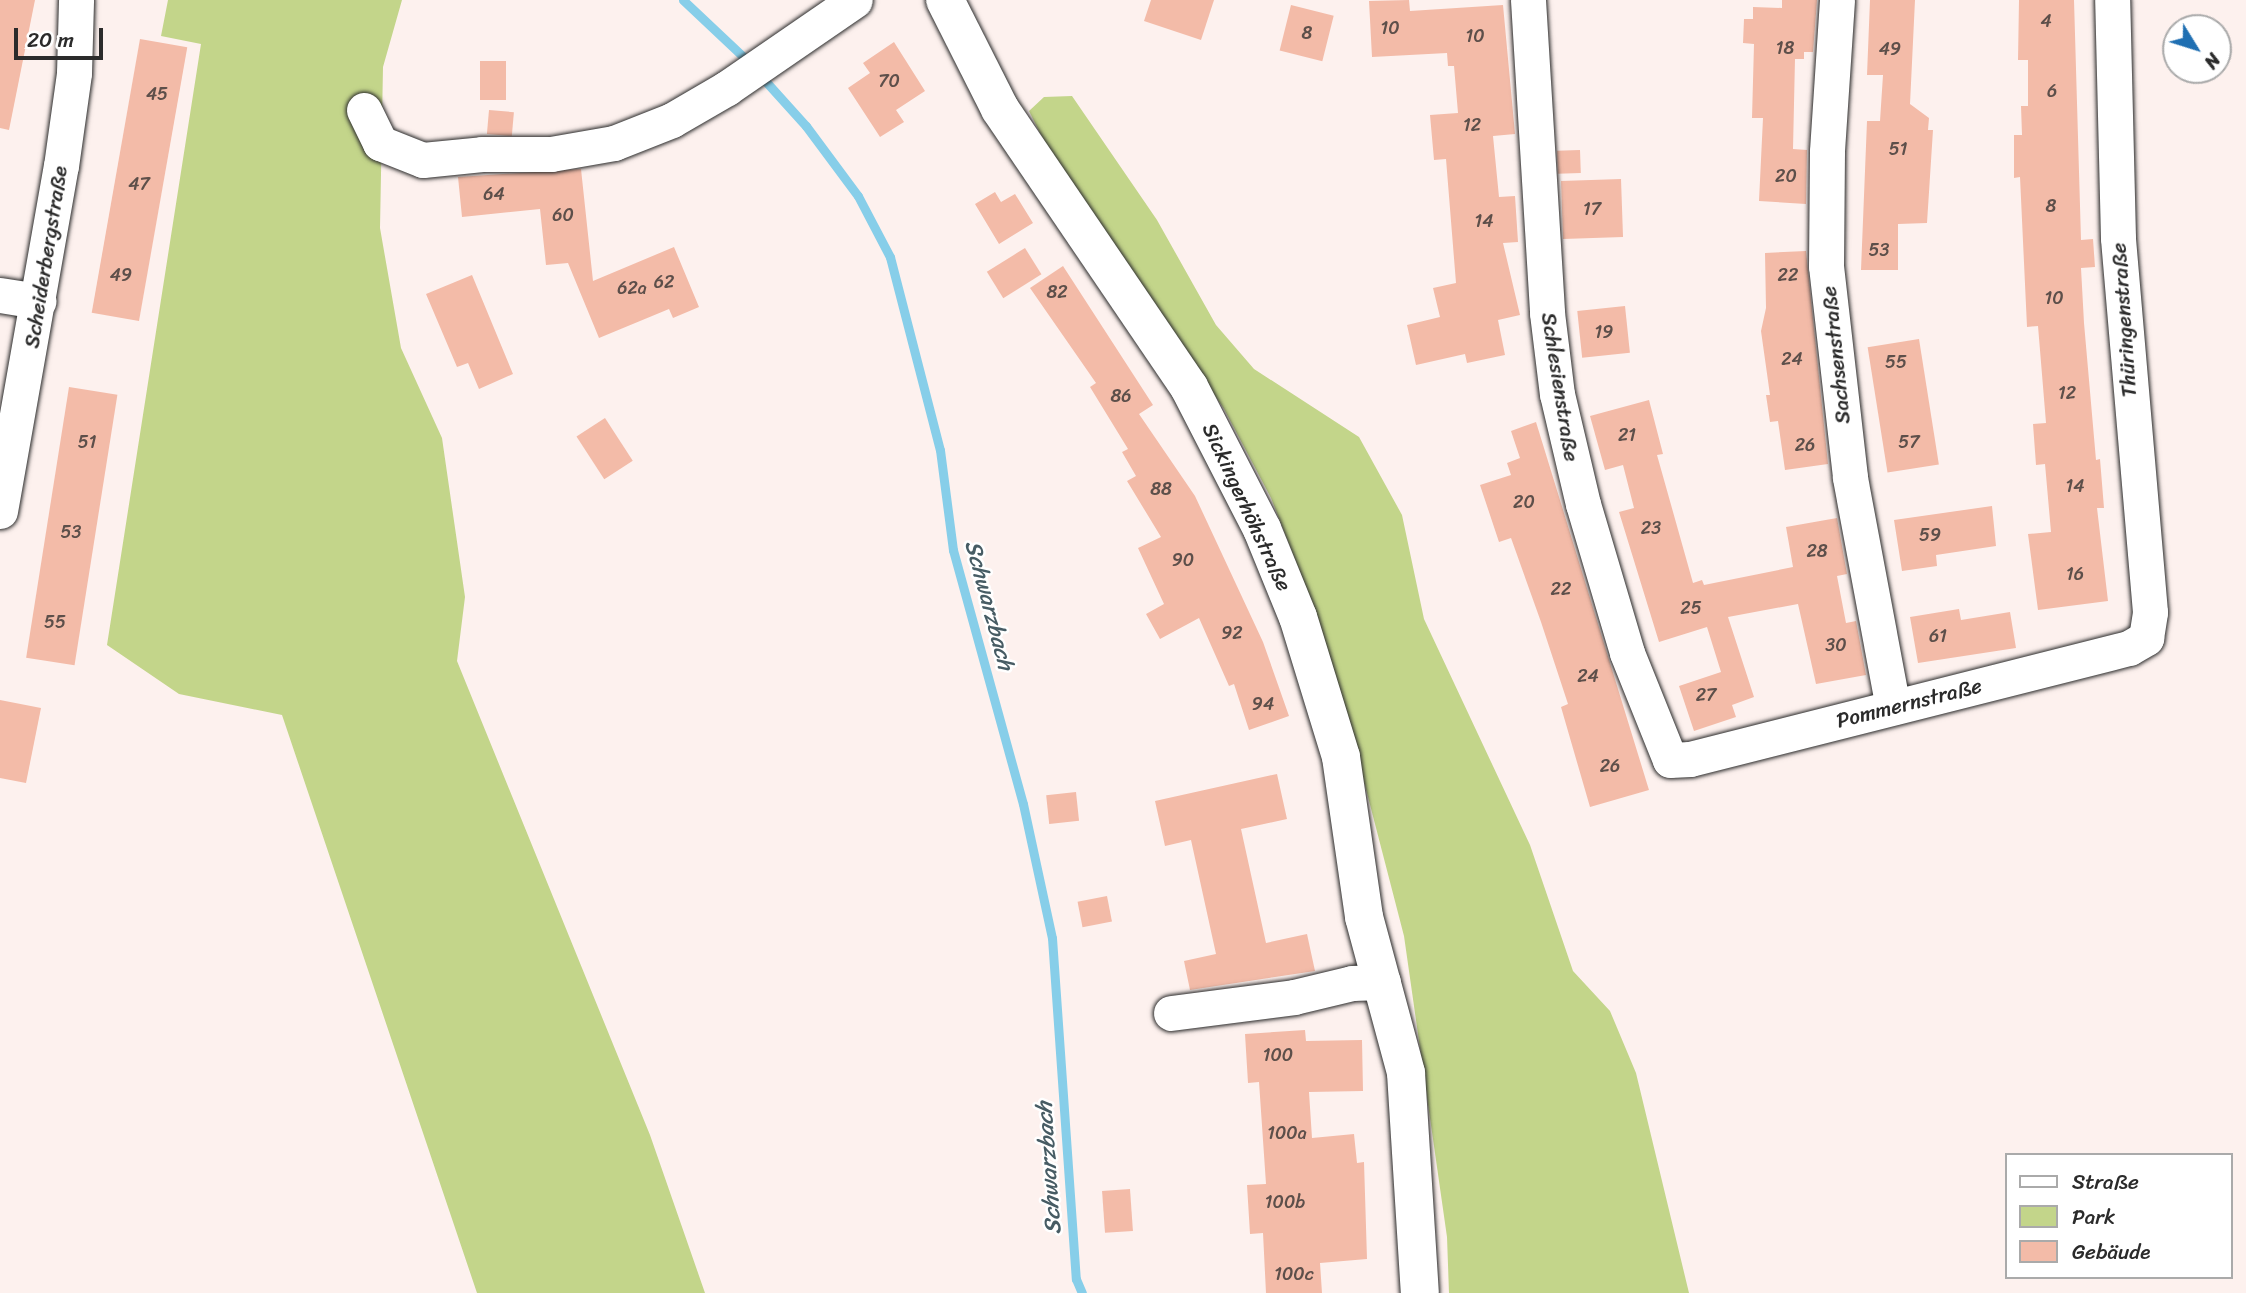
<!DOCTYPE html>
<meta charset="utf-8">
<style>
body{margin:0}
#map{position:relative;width:2246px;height:1293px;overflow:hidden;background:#fdf1ee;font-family:Sriracha,sans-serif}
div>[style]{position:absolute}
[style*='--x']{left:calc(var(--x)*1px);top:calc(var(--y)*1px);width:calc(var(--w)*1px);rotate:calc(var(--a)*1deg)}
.green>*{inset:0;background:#c3d58a}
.stream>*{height:9px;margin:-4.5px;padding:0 4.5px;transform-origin:4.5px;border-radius:4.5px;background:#87cee9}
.building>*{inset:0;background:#f3bba8;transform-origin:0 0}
.roads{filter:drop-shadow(0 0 2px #2b2b2b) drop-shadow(0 0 2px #2b2b2b)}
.minor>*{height:35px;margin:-17.5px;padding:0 17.5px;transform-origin:17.5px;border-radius:17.5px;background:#fff}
.major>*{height:38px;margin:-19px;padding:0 19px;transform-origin:19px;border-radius:19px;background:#fff}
span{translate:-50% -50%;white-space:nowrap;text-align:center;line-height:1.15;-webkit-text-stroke:5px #fff;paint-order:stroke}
.number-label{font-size:18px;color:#5d4f4a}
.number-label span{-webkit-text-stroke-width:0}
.street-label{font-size:21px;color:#2b2b2b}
.water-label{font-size:23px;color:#475c64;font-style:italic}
.legend{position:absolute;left:2005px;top:1153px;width:228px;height:126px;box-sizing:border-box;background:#fff;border:2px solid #aaa;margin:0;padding:9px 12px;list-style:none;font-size:21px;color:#2b2b2b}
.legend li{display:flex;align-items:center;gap:14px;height:35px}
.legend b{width:35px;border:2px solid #aaa}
.north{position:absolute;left:2162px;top:14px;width:70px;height:70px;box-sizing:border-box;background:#fff;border:2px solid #aaa;border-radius:50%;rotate:128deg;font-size:19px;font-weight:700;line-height:28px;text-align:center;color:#2b2b2b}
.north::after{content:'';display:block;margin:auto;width:24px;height:32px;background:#1f6fb2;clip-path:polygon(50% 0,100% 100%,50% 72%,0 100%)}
.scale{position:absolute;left:14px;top:28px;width:89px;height:32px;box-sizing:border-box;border:4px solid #2b2b2b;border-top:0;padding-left:9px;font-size:21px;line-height:24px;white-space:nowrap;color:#2b2b2b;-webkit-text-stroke:5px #fff;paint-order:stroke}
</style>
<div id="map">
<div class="green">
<div style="clip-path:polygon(168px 0,402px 0,383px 67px,380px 228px,401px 348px,442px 438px,465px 597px,457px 661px,650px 1135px,705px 1293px,477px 1293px,282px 715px,179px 694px,107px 645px,201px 44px,161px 36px)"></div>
<div style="clip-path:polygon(1072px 96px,1157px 220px,1216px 325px,1254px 369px,1359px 437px,1402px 515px,1424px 619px,1530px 845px,1573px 971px,1610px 1011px,1636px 1073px,1689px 1293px,1449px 1293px,1447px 1237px,1404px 936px,1345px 708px,1306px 587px,1271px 498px,1224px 409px,1045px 143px,1029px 111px,1044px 97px)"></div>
</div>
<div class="stream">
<div style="--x:683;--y:0;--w:93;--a:43.3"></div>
<div style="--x:760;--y:75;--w:69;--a:48"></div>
<div style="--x:806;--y:126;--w:87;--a:53.4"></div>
<div style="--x:858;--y:196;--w:69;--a:62.3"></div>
<div style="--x:890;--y:257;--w:199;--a:75.5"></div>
<div style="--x:940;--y:450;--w:101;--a:82.6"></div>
<div style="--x:953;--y:550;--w:263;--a:74.6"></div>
<div style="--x:1023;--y:804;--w:137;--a:77.8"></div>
<div style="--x:1052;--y:938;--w:342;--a:86"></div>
<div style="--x:1076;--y:1279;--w:15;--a:67"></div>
</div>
<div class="building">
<div style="clip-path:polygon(0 0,35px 0,9px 130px,0 128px)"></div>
<div style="clip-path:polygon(1151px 0,1214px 0,1201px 40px,1144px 21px)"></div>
<div style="clip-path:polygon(1409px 0,1410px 11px,1503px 5px,1515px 134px,1493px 136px,1499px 197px,1515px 196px,1518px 242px,1503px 243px,1520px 315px,1498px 320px,1505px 355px,1467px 363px,1465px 354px,1416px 365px,1407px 325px,1440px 317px,1433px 288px,1456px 283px,1446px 159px,1434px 160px,1430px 115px,1458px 113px,1454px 66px,1448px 66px,1447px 53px,1372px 57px,1369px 1px)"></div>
<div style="clip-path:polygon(1782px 0,1817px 0,1813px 52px,1804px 52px,1804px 59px,1795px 59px,1793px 149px,1807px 150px,1806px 204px,1759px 201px,1763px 118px,1752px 118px,1754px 44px,1743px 43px,1744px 19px,1753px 19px,1753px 7px,1782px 8px)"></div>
<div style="clip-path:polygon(1870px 0,1915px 0,1910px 104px,1929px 118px,1928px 130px,1933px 130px,1927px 223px,1898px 224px,1898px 270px,1861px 270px,1867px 121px,1880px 121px,1883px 75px,1867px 75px)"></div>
<div style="clip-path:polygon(2019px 0,2074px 0,2081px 240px,2093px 239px,2095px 267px,2081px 268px,2084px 323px,2096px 460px,2100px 459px,2104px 508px,2097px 508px,2108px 601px,2038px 610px,2028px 534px,2051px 532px,2045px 464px,2036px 465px,2033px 424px,2046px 423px,2038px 326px,2027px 327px,2020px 177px,2014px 178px,2014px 135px,2022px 135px,2021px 106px,2028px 106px,2028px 60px,2018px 60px)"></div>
<div style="left:1291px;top:5px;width:44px;height:47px;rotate:14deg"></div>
<div style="left:140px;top:39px;width:48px;height:278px;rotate:10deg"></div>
<div style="clip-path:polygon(894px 42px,925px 91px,896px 110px,904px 122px,880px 137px,848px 88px,870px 73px,863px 63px)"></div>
<div style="left:480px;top:61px;width:26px;height:39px"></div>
<div style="left:489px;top:110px;width:25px;height:24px;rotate:5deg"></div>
<div style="left:1580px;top:150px;width:23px;height:23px;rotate:88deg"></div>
<div style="clip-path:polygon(581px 169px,593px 281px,674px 247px,699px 307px,673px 318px,669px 309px,599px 338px,568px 263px,546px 265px,540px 209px,462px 217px,458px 177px)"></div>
<div style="left:1621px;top:179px;width:58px;height:60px;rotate:88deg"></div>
<div style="clip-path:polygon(995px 192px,1001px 202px,1015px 194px,1033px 223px,999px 244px,975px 204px)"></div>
<div style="left:1025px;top:248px;width:31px;height:45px;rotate:58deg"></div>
<div style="clip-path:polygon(1806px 251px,1828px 464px,1785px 470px,1778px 421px,1770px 422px,1766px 395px,1770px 395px,1761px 331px,1766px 308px,1765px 253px)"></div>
<div style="clip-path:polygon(1063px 266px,1153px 405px,1139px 414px,1195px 496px,1263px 642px,1289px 716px,1249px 730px,1234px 684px,1229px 686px,1199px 618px,1160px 639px,1146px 614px,1164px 604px,1138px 548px,1161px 537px,1127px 481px,1136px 476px,1122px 452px,1128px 449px,1090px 387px,1096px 383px,1030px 288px)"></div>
<div style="clip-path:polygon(472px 275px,513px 374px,479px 389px,468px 363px,457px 367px,426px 294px)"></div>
<div style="left:1625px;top:306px;width:47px;height:48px;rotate:84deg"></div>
<div style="left:1919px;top:339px;width:127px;height:52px;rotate:81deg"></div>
<div style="left:69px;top:387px;width:49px;height:274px;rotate:9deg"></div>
<div style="clip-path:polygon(1649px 400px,1663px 454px,1657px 455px,1693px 583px,1702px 580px,1704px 585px,1793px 567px,1786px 527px,1837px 518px,1847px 574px,1837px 576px,1846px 623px,1856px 621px,1866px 675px,1816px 684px,1798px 604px,1728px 617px,1754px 697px,1732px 705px,1736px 717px,1694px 731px,1679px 686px,1721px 672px,1707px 627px,1659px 642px,1619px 512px,1634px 508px,1623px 465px,1605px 470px,1590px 416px)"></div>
<div style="left:605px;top:418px;width:51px;height:34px;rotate:57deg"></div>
<div style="clip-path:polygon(1536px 422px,1649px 790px,1590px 807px,1561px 707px,1568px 704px,1541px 622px,1511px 538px,1499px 542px,1480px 485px,1511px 475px,1507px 463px,1520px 458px,1511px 431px)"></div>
<div style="clip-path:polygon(1992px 506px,1996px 546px,1936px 555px,1937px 566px,1902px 571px,1894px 520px)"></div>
<div style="clip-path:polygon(1959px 609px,1961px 620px,2010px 612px,2016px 648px,1918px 663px,1910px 617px)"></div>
<div style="clip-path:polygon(0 700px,41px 708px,26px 783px,0 778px)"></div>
<div style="clip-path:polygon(1277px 774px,1287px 819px,1241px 829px,1266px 943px,1307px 934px,1315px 971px,1190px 990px,1184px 961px,1216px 954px,1191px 840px,1165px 846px,1155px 801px)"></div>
<div style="left:1076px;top:792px;width:29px;height:30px;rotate:84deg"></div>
<div style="left:1107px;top:896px;width:26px;height:30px;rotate:79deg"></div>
<div style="clip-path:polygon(1305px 1030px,1306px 1041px,1362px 1040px,1363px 1091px,1309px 1092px,1312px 1138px,1354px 1134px,1357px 1163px,1364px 1162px,1367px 1259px,1320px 1263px,1322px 1293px,1266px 1293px,1263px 1233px,1250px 1234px,1247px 1185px,1266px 1184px,1259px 1082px,1248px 1083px,1245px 1034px)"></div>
<div style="left:1130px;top:1189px;width:42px;height:28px;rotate:86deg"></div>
</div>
<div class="roads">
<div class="minor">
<div style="--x:1528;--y:0;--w:314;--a:86.5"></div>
<div style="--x:1547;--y:313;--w:82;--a:83"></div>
<div style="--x:1557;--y:394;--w:113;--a:76.7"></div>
<div style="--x:1583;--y:504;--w:155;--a:73.5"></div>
<div style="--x:1627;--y:653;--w:115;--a:68.1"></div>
<div style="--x:1670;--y:760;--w:20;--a:-3"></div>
<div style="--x:1690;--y:759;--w:453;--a:-14.2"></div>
<div style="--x:2129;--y:648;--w:20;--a:-30"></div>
<div style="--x:2146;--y:638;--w:26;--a:-81"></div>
<div style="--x:2150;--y:612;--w:375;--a:-94.9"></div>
<div style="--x:2118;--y:238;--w:238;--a:-91.4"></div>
<div style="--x:1837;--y:0;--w:152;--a:93.8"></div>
<div style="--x:1827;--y:152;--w:114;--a:90.5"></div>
<div style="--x:1826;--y:266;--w:213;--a:83.5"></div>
<div style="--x:1850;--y:478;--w:233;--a:79.4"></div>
<div style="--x:364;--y:110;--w:37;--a:64"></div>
<div style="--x:380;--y:143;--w:46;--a:21.6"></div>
<div style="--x:423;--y:160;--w:59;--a:-5.8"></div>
<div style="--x:482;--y:154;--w:69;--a:0"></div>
<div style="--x:551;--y:154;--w:64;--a:-9.9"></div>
<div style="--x:614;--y:143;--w:62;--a:-21.6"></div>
<div style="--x:672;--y:120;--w:64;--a:-30.2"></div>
<div style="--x:727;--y:88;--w:155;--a:-34.5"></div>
<div style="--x:0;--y:295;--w:39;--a:9"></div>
<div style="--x:0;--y:511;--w:350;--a:-80"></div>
<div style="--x:61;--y:166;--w:94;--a:-82"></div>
<div style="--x:74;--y:73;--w:73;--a:-88.4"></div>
<div style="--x:1171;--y:1013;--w:124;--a:-7.4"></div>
<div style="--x:1294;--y:997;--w:60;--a:-13.6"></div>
<div style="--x:1352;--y:983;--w:31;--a:-2"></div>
</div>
<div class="major">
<div style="--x:945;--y:0;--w:122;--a:63.2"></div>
<div style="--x:1000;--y:109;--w:336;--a:55.8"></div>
<div style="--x:1189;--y:387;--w:160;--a:62.8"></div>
<div style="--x:1262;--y:529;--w:95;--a:67.8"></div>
<div style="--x:1298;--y:617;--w:146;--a:72.9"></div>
<div style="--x:1341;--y:757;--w:162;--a:81.8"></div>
<div style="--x:1364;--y:917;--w:162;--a:74.9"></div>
<div style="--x:1406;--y:1073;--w:220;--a:86.4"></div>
</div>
</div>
<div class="number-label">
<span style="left:2046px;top:21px">4</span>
<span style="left:1390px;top:28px">10</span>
<span style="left:1307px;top:33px">8</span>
<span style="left:1475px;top:36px">10</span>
<span style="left:1785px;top:48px">18</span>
<span style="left:1890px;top:49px">49</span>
<span style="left:889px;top:81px">70</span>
<span style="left:2052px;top:91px">6</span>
<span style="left:157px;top:94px">45</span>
<span style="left:1472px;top:125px">12</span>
<span style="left:1898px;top:149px">51</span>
<span style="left:1786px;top:176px">20</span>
<span style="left:139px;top:184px">47</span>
<span style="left:494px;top:194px">64</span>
<span style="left:2051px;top:206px">8</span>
<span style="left:1592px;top:209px">17</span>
<span style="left:563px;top:215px">60</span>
<span style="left:1484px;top:221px">14</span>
<span style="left:1879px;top:250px">53</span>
<span style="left:121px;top:275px">49</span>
<span style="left:1788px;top:275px">22</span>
<span style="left:664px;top:282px">62</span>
<span style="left:632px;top:288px">62a</span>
<span style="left:1057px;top:292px">82</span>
<span style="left:2054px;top:298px">10</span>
<span style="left:1604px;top:332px">19</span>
<span style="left:1792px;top:359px">24</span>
<span style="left:1896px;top:362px">55</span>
<span style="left:2067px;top:393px">12</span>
<span style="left:1121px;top:396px">86</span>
<span style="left:1627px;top:435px">21</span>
<span style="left:87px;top:442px">51</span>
<span style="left:1909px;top:442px">57</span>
<span style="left:1805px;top:445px">26</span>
<span style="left:2075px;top:486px">14</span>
<span style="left:1161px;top:489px">88</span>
<span style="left:1524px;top:502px">20</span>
<span style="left:1651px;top:528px">23</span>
<span style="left:71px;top:532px">53</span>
<span style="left:1930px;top:535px">59</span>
<span style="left:1817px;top:551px">28</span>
<span style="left:1183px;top:560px">90</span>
<span style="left:2075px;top:574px">16</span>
<span style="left:1561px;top:589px">22</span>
<span style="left:1691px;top:608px">25</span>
<span style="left:55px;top:622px">55</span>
<span style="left:1232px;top:633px">92</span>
<span style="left:1938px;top:636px">61</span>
<span style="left:1836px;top:645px">30</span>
<span style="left:1588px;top:676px">24</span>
<span style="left:1706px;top:695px">27</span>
<span style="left:1263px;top:704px">94</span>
<span style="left:1610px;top:766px">26</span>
<span style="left:1278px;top:1055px">100</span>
<span style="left:1287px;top:1133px">100a</span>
<span style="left:1285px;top:1202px">100b</span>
<span style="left:1294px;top:1274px">100c</span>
</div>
<div class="street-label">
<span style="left:46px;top:257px;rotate:-81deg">Scheiderbergstraße</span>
<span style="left:2124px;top:320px;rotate:-94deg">Thüringenstraße</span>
<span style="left:1836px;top:355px;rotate:-96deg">Sachsenstraße</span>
<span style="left:1560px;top:387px;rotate:81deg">Schlesienstraße</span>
<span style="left:1247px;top:507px;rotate:65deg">Sickingerhöhstraße</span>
<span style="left:1909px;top:703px;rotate:-14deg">Pommernstraße</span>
</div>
<div class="water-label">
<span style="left:989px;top:605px;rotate:75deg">Schwarzbach</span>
<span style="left:1049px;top:1168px;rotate:-94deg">Schwarzbach</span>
</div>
<ul class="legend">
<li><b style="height:9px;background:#fff"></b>Straße</li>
<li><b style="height:19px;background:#c3d58a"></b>Park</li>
<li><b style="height:19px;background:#f3bba8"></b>Gebäude</li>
</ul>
<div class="north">N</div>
<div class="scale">20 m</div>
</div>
